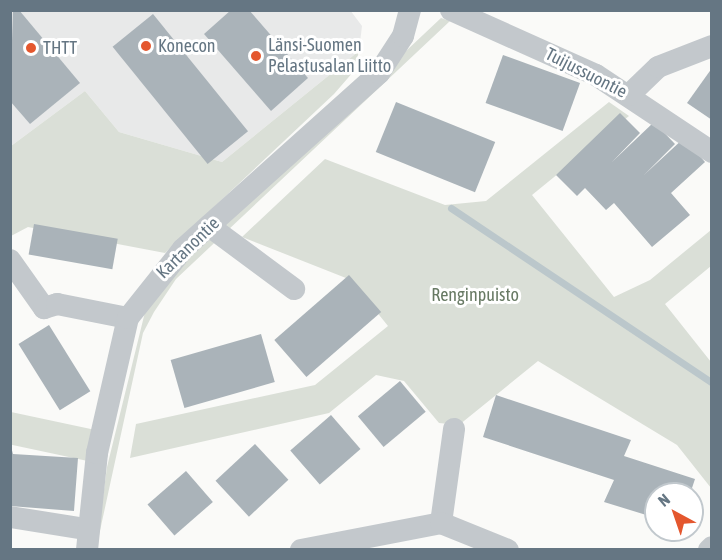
<!DOCTYPE html>
<meta charset="utf-8">
<style>
body{margin:0}
#map{position:relative;width:722px;height:560px;overflow:hidden;background:#fafaf8;font-family:"Asap Condensed",sans-serif}
div>[style]{position:absolute}
[style*='--x']{left:calc(var(--x)*1px);top:calc(var(--y)*1px);width:calc(var(--w)*1px);rotate:calc(var(--a)*1deg)}
.built>*{inset:0;background:#e8e9e9}
.green>*{inset:0;background:#dadfd7;transform-origin:0 0}
.stream>*{height:7px;margin:-3.5px;padding:0 3.5px;transform-origin:3.5px;border-radius:3.5px;background:#bbc7cb}
.building>*{inset:0;background:#aab3b9;transform-origin:0 0}
.minor>*{height:22px;margin:-11px;padding:0 11px;transform-origin:11px;border-radius:11px;background:#c3c8cc}
.dots>*{width:16px;height:16px;translate:-50% -50%;box-sizing:border-box;border:3px solid #fff;border-radius:50%}
span{translate:-50% -50%;white-space:nowrap;text-align:center;line-height:1.15;-webkit-text-stroke:6px #fff;paint-order:stroke}
.poi-label{font-size:18px;color:#657683}
.left{translate:0 -50%;text-align:left}
.street-label{font-size:18px;color:#657683}
.park-label{font-size:18px;color:#687a64}
.frame{position:absolute;inset:0;border:12px solid #657683;pointer-events:none}
.north{position:absolute;left:644px;top:482px;width:60px;height:60px;box-sizing:border-box;background:#fff;border:2px solid #c1c8cd;border-radius:50%;rotate:320deg;font-size:16px;font-weight:700;line-height:24px;text-align:center;color:#657683}
.north::after{content:'';display:block;margin:auto;width:21px;height:27px;background:#e4572e;clip-path:polygon(50% 0,100% 100%,50% 72%,0 100%)}
</style>
<div id="map">
<div class="built">
<div style="clip-path:polygon(350px 10px,362px 26px,359px 51px,222px 162px,119px 132px,85px 91px,11px 146px,11px 11px)"></div>
</div>
<div class="green">
<div style="clip-path:polygon(441px 18px,450px 21px,176px 279px,154px 312px,143px 333px,96px 549px,107px 467px,145px 312px,182px 262px)"></div>
<div style="clip-path:polygon(359px 51px,354px 71px,334px 94px,165px 253px,28px 227px,11px 236px,11px 146px,85px 91px,119px 132px,222px 162px)"></div>
<div style="clip-path:polygon(609px 102px,629px 116px,532px 195px,614px 297px,650px 280px,711px 230px,711px 266px,665px 304px,711px 362px,711px 488px,677px 445px,538px 361px,459px 425px,439px 423px,404px 381px,376px 375px,329px 413px,130px 458px,136px 424px,315px 385px,388px 326px,351px 280px,242px 237px,325px 159px,445px 205px,486px 201px)"></div>
<div style="left:11px;top:412px;width:84px;height:32px;rotate:12deg"></div>
</div>
<div class="stream">
<div style="--x:451;--y:208;--w:314;--a:33.8"></div>
</div>
<div class="building">
<div style="clip-path:polygon(13px 10px,19px 10px,80px 83px,30px 124px,10px 101px)"></div>
<div style="clip-path:polygon(231px 10px,249px 10px,308px 78px,271px 111px,204px 34px)"></div>
<div style="left:153px;top:14px;width:151px;height:52px;rotate:51deg"></div>
<div style="left:503px;top:55px;width:82px;height:51px;rotate:20deg"></div>
<div style="clip-path:polygon(712px 68px,712px 120px,687px 103px)"></div>
<div style="left:396px;top:102px;width:107px;height:54px;rotate:22deg"></div>
<div style="clip-path:polygon(620px 113px,640px 133px,612px 162px,654px 122px,675px 144px,644px 175px,684px 138px,705px 162px,671px 193px,690px 215px,652px 247px,614px 203px,606px 210px,585px 188px,577px 196px,556px 175px)"></div>
<div style="left:34px;top:224px;width:85px;height:31px;rotate:10deg"></div>
<div style="left:349px;top:275px;width:49px;height:99px;rotate:49deg"></div>
<div style="left:49px;top:325px;width:78px;height:36px;rotate:58deg"></div>
<div style="left:261px;top:334px;width:50px;height:94px;rotate:74deg"></div>
<div style="left:400px;top:381px;width:40px;height:55px;rotate:50deg"></div>
<div style="clip-path:polygon(496px 395px,631px 440px,624px 456px,695px 479px,690px 494px,656px 494px,656px 518px,604px 502px,614px 480px,483px 437px)"></div>
<div style="left:331px;top:415px;width:45px;height:54px;rotate:49deg"></div>
<div style="clip-path:polygon(10px 443px,13px 454px,78px 458px,74px 511px,10px 506px)"></div>
<div style="left:255px;top:444px;width:49px;height:54px;rotate:47deg"></div>
<div style="left:186px;top:471px;width:41px;height:51px;rotate:49deg"></div>
</div>
<div class="minor">
<div style="--x:451;--y:10;--w:159;--a:24.1"></div>
<div style="--x:596;--y:75;--w:139;--a:33.6"></div>
<div style="--x:629;--y:95;--w:40;--a:-44"></div>
<div style="--x:658;--y:67;--w:58;--a:-21.3"></div>
<div style="--x:209;--y:226;--w:106;--a:36.5"></div>
<div style="--x:10;--y:260;--w:59;--a:54.7"></div>
<div style="--x:44;--y:308;--w:14;--a:-17"></div>
<div style="--x:57;--y:304;--w:72;--a:11.2"></div>
<div style="--x:10;--y:517;--w:77;--a:9"></div>
<div style="--x:441;--y:523;--w:95;--a:-82.1"></div>
<div style="--x:87;--y:550;--w:98;--a:-84.1"></div>
<div style="--x:97;--y:453;--w:139;--a:-77.1"></div>
<div style="--x:128;--y:318;--w:88;--a:-51.4"></div>
<div style="--x:183;--y:249;--w:263;--a:-41.9"></div>
<div style="--x:379;--y:73;--w:44;--a:-57"></div>
<div style="--x:403;--y:36;--w:27;--a:-75"></div>
<div style="--x:301;--y:550;--w:143;--a:-10.9"></div>
<div style="--x:441;--y:523;--w:72;--a:21.9"></div>
<div style="--x:709;--y:550;--w:4;--a:-45"></div>
</div>
<div class="dots">
<div style="left:146px;top:46px;background:#e4572e"></div>
<div style="left:31px;top:48px;background:#e4572e"></div>
<div style="left:256px;top:56px;background:#e4572e"></div>
</div>
<div class="poi-label">
<span class="left" style="left:158px;top:46px">Konecon</span>
<span class="left" style="left:268px;top:56px">Länsi-Suomen<br>Pelastusalan Liitto</span>
<span class="left" style="left:43px;top:48px">THTT</span>
</div>
<div class="street-label">
<span style="left:586px;top:73px;rotate:27deg">Tuijussuontie</span>
<span style="left:188px;top:248px;rotate:-44deg">Kartanontie</span>
</div>
<div class="park-label">
<span style="left:475px;top:295px">Renginpuisto</span>
</div>
<div class="frame"></div>
<div class="north">N</div>
</div>
